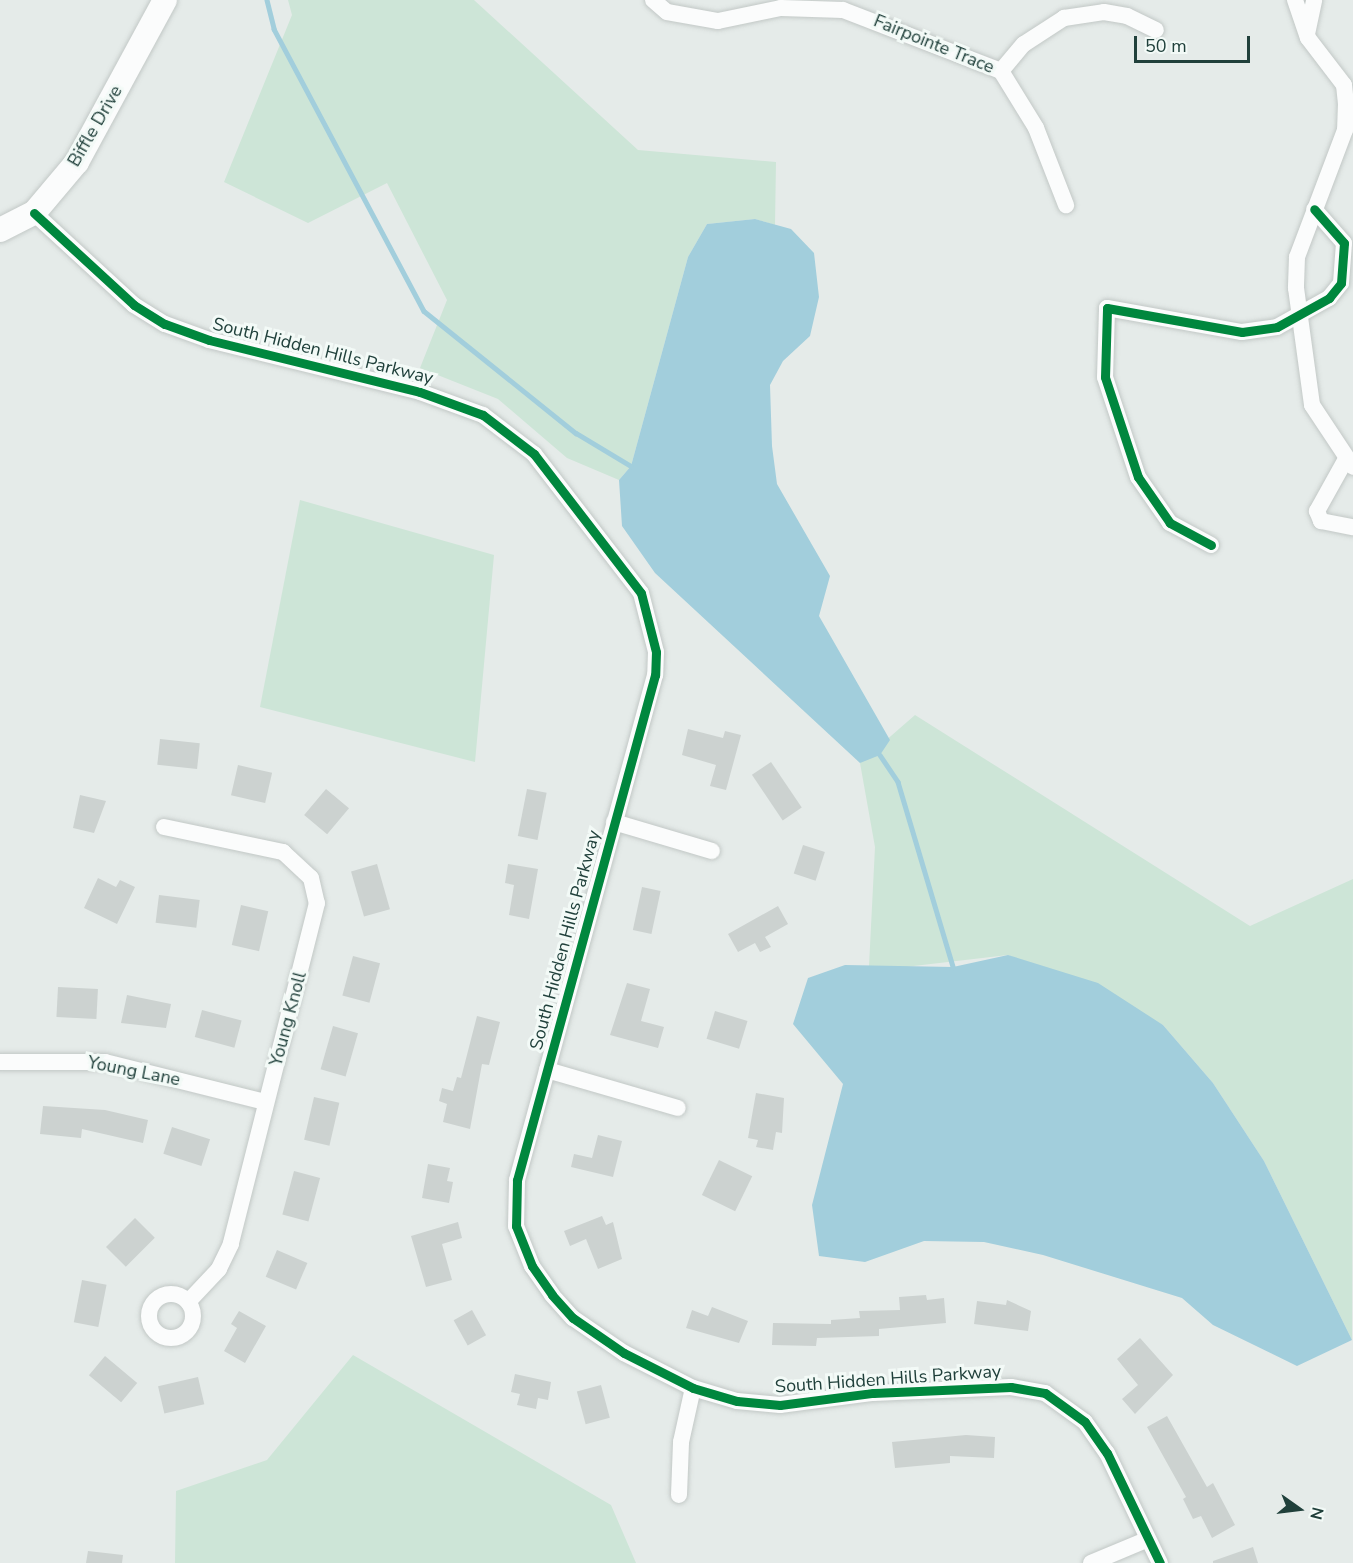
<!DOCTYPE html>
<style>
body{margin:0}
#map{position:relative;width:1353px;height:1563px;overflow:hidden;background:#e5ebe9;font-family:"Nunito Sans",sans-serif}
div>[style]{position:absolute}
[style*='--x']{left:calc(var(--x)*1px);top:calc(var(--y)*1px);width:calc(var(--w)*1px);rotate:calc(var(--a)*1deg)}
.green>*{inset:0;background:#cde5d7}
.water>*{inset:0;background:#a2cedc}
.stream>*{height:4.5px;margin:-2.25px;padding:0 2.25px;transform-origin:2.25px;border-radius:2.25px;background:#a2cedc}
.building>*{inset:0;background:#ccd2d0;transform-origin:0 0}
.roads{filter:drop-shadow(0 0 2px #c2c8c6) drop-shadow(0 0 2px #c2c8c6)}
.street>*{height:16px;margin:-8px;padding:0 8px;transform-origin:8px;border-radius:8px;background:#fbfcfc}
.street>.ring{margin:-8px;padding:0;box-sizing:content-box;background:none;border:16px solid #fbfcfc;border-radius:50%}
.secondary>*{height:24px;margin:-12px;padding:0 12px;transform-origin:12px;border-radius:12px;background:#fbfcfc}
.cycleway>*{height:9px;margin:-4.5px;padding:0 4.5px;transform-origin:4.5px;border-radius:4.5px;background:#00873e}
span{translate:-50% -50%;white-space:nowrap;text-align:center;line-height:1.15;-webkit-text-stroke:6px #f3faf7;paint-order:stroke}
.street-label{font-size:18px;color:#20403b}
.north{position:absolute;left:1269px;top:1479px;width:60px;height:60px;-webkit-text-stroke:4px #f3faf7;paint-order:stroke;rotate:104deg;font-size:16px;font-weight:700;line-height:24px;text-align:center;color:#20403b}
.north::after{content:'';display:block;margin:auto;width:21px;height:27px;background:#20403b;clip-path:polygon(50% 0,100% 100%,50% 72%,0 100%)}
.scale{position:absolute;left:1134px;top:36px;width:116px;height:27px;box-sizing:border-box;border:3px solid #20403b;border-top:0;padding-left:8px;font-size:18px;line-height:21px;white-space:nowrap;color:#20403b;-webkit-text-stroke:4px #f3faf7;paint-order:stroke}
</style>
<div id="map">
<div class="green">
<div style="clip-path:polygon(288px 0,474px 0,638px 150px,776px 162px,775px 225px,755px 219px,707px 224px,688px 257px,631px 466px,619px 480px,567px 458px,498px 399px,420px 368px,447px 300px,387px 183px,308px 223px,224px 182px,292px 15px)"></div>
<div style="clip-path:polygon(300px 500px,494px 555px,475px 762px,260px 707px)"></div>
<div style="clip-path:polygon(915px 715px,1250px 926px,1353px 879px,1352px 1340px,1264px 1161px,1213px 1083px,1163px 1025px,1008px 955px,905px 967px,869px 966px,875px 847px,860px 763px)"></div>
<div style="clip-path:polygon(353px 1355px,611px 1505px,636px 1563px,175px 1563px,176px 1491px,267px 1460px)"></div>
</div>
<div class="water">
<div style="clip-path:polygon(755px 219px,791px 229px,814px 253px,819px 297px,810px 336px,783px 361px,770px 385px,772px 446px,777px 484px,830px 576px,819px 616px,890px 740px,880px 755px,860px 763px,655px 573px,622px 526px,619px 480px,631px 466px,688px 257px,707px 224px)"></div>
<div style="clip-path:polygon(1008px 955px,1098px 983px,1163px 1025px,1213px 1083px,1264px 1161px,1352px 1340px,1297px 1366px,1213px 1325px,1182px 1298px,1043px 1255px,984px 1242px,924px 1241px,865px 1262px,819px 1256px,812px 1205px,843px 1084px,793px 1024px,808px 978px,845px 965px,953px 967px)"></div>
</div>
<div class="stream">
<div style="--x:267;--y:0;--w:30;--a:76"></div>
<div style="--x:274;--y:29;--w:319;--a:62"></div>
<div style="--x:424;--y:311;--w:195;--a:38.8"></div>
<div style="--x:576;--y:433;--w:64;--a:31"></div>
<div style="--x:880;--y:755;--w:32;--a:56"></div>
<div style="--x:898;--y:782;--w:193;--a:73.4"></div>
</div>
<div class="building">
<div style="clip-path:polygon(688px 729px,723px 738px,725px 731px,741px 735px,726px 790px,710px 786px,716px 765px,682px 755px)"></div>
<div style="left:160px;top:739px;width:40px;height:26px;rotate:6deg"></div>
<div style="left:771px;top:762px;width:55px;height:23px;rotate:56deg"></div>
<div style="left:238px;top:765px;width:35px;height:31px;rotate:13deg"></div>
<div style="left:326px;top:789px;width:30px;height:34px;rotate:40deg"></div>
<div style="left:527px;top:789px;width:20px;height:48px;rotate:11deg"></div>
<div style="clip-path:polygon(80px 795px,106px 801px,94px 833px,73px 828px)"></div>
<div style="left:803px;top:845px;width:23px;height:30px;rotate:18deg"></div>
<div style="left:377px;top:864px;width:47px;height:27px;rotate:74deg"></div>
<div style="clip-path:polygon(508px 864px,538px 869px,529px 919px,509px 915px,514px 885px,505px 883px)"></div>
<div style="clip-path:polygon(98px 878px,116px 887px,120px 880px,135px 887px,117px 924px,84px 908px)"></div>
<div style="left:642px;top:887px;width:19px;height:44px;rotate:12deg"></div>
<div style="left:159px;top:895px;width:41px;height:28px;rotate:7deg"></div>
<div style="left:241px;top:905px;width:28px;height:41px;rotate:13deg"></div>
<div style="clip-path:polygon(778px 906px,788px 924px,765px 937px,771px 947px,760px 952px,755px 943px,738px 952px,728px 934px)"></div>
<div style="left:353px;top:956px;width:28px;height:41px;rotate:15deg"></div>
<div style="clip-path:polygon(627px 983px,650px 989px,641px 1021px,664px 1027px,658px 1048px,610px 1035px)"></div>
<div style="left:58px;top:987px;width:40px;height:30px;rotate:3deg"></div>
<div style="clip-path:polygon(127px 995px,171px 1004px,166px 1028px,121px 1023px)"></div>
<div style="left:202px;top:1010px;width:41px;height:28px;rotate:15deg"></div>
<div style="left:715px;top:1011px;width:34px;height:29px;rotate:17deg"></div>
<div style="clip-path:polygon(477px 1016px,500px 1022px,489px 1065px,482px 1064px,470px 1129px,443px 1122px,447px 1104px,439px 1101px,442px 1088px,453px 1091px,457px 1077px,461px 1078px)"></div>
<div style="left:333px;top:1026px;width:26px;height:45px;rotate:16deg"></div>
<div style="clip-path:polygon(756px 1093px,784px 1098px,782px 1133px,776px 1132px,773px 1150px,756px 1147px,758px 1140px,748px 1138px)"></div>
<div style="left:314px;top:1097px;width:26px;height:44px;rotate:13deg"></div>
<div style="clip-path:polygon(43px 1106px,105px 1110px,148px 1120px,143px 1143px,82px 1129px,81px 1138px,40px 1134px)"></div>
<div style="left:172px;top:1127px;width:40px;height:28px;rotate:18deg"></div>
<div style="clip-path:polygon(598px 1135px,622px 1141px,613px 1177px,571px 1167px,574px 1154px,592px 1158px)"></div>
<div style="left:719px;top:1160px;width:37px;height:39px;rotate:26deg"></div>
<div style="clip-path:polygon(428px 1164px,450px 1168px,447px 1181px,453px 1182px,449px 1203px,422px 1198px)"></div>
<div style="left:294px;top:1171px;width:27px;height:45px;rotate:15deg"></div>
<div style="clip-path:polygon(602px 1216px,606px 1225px,613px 1222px,622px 1259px,598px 1269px,586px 1239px,570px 1246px,564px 1231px)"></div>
<div style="left:135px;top:1218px;width:28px;height:41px;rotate:45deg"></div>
<div style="clip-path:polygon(458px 1222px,462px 1238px,442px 1244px,452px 1280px,426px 1287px,411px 1236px)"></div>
<div style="left:277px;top:1250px;width:33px;height:29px;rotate:23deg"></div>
<div style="left:82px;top:1280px;width:25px;height:43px;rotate:11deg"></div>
<div style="clip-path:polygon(926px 1295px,927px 1300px,944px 1298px,946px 1323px,879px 1329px,879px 1336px,817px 1338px,816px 1346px,772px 1345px,773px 1323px,831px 1324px,831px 1320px,860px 1318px,859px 1311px,900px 1310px,899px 1297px)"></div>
<div style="clip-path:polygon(1007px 1300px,1031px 1311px,1028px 1331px,974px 1324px,977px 1301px,1006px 1305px)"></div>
<div style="clip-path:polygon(712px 1307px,748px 1321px,739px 1343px,686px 1328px,692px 1310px,708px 1316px)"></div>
<div style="left:472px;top:1310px;width:29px;height:21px;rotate:61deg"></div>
<div style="clip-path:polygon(239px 1311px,266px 1326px,245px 1363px,224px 1351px,237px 1328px,231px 1324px)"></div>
<div style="clip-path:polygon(1140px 1338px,1173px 1375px,1135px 1414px,1122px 1399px,1138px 1385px,1117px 1359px)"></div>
<div style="left:105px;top:1356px;width:42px;height:25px;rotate:40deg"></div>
<div style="clip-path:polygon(515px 1374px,551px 1382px,548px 1400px,538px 1398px,536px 1409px,517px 1405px,520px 1394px,511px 1392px)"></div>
<div style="left:198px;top:1377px;width:28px;height:41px;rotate:77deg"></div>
<div style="left:601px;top:1385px;width:34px;height:25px;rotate:75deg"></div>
<div style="clip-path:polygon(1167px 1416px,1207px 1487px,1213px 1483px,1235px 1525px,1212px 1538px,1201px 1516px,1193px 1519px,1183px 1499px,1186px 1497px,1147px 1427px)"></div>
<div style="clip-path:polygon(966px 1435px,995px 1437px,994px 1458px,950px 1456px,950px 1463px,895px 1468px,892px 1442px)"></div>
<div style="clip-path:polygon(1253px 1547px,1258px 1563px,1213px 1563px,1213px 1561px)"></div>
<div style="clip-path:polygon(88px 1551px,123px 1555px,122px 1563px,86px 1563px)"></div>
</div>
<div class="roads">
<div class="street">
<div style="--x:653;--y:0;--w:18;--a:41"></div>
<div style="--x:667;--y:12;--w:52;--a:10"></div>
<div style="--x:718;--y:21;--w:64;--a:-11.7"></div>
<div style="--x:781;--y:8;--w:62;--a:1.8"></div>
<div style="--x:843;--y:10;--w:169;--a:21.1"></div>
<div style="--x:1001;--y:71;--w:67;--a:58.4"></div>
<div style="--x:1036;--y:128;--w:83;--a:68.7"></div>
<div style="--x:1295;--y:0;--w:40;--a:71.1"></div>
<div style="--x:1308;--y:38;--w:59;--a:52.5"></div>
<div style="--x:1344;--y:85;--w:18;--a:84"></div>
<div style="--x:1346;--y:103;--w:27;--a:92"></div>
<div style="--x:1345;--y:130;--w:136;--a:110.7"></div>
<div style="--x:1297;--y:257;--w:31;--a:92"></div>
<div style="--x:1296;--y:288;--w:118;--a:82.2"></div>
<div style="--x:1312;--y:405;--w:74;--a:56.5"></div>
<div style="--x:1307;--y:34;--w:35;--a:-78"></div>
<div style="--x:1001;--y:71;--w:35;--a:-50"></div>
<div style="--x:1024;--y:44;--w:48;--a:-33"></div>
<div style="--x:1064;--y:18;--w:40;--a:-8.5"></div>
<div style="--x:1104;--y:12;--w:23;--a:10"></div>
<div style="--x:1127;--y:16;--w:32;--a:26"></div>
<div style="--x:34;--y:213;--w:136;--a:42.6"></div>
<div style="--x:134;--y:305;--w:36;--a:32"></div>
<div style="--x:165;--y:324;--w:47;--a:20"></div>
<div style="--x:209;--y:340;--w:217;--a:13.8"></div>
<div style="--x:420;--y:392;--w:67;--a:20.1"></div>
<div style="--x:483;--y:415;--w:64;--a:37.4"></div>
<div style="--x:534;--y:454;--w:175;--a:52.4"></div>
<div style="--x:641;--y:593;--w:61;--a:75.7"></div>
<div style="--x:656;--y:652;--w:23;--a:92"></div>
<div style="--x:655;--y:675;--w:524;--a:105.28"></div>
<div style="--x:517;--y:1180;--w:46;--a:91.2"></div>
<div style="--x:516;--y:1226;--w:43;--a:68.2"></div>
<div style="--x:532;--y:1266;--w:35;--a:55"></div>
<div style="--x:552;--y:1295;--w:31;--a:48"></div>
<div style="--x:573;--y:1318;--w:62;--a:34.5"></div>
<div style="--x:624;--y:1353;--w:77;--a:26.9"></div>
<div style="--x:693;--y:1388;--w:46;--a:16.5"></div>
<div style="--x:737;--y:1401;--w:43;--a:5.3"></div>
<div style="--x:780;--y:1405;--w:94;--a:-7.4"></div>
<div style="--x:873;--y:1393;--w:138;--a:-2.5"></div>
<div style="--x:1011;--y:1387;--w:35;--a:10"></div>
<div style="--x:1045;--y:1393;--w:49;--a:35.9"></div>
<div style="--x:1085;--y:1422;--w:38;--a:55"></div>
<div style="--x:1107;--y:1453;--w:122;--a:64.3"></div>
<div style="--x:1346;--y:459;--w:60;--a:119.1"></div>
<div style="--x:1317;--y:511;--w:11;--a:68"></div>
<div style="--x:1321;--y:521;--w:33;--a:11"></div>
<div style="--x:1211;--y:545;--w:47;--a:-151.8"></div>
<div style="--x:1170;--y:523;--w:56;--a:-124.8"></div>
<div style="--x:1138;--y:477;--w:105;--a:-108.3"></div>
<div style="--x:1105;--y:377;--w:69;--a:-88.3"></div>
<div style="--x:1107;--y:308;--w:137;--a:10.1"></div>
<div style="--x:1242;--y:332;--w:35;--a:-8"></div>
<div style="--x:1277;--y:327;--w:60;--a:-29.1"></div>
<div style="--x:1329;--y:298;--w:19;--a:-51"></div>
<div style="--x:1341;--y:283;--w:40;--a:-85.7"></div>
<div style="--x:1344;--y:243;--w:45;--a:-131.4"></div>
<div style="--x:614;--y:822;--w:102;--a:16.5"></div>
<div style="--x:164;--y:827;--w:122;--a:11.9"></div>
<div style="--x:283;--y:852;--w:38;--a:43"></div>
<div style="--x:311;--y:878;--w:26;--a:77"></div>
<div style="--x:317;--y:903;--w:352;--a:104.2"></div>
<div style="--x:231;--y:1244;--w:28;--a:116"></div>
<div style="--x:219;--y:1269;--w:45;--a:133.2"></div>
<div style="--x:0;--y:1062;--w:105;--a:0"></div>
<div style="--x:105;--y:1062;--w:166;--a:14"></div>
<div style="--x:547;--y:1070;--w:136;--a:16.2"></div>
<div class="ring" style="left:149px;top:1294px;width:28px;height:28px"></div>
<div style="--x:679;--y:1495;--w:53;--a:-87.8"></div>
<div style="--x:681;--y:1442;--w:55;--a:-77.5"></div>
<div style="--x:1091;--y:1563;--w:60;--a:-22.7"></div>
</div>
<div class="secondary">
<div style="--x:0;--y:230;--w:38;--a:-27"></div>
<div style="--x:34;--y:213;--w:67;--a:-49.9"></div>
<div style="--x:77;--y:162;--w:184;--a:-61.5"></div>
</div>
</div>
<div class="cycleway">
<div style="--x:34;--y:213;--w:136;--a:42.6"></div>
<div style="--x:134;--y:305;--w:36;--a:32"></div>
<div style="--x:165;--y:324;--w:47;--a:20"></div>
<div style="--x:209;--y:340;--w:217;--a:13.8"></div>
<div style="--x:420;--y:392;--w:67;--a:20.1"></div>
<div style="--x:483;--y:415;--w:64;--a:37.4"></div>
<div style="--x:534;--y:454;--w:175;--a:52.4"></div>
<div style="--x:641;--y:593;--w:61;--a:75.7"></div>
<div style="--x:656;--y:652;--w:23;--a:92"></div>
<div style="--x:655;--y:675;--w:524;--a:105.28"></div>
<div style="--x:517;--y:1180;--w:46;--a:91.2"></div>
<div style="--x:516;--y:1226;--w:43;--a:68.2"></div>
<div style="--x:532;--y:1266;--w:35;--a:55"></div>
<div style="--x:552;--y:1295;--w:31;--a:48"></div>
<div style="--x:573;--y:1318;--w:62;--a:34.5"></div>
<div style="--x:624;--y:1353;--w:77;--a:26.9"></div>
<div style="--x:693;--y:1388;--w:46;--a:16.5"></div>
<div style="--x:737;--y:1401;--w:43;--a:5.3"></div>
<div style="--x:780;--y:1405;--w:94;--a:-7.4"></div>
<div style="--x:873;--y:1393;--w:138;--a:-2.5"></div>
<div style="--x:1011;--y:1387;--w:35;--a:10"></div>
<div style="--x:1045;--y:1393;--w:49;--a:35.9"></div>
<div style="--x:1085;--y:1422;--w:38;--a:55"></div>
<div style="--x:1107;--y:1453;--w:122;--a:64.3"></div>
<div style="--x:1211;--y:545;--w:47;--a:-151.8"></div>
<div style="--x:1170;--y:523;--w:56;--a:-124.8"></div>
<div style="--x:1138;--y:477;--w:105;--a:-108.3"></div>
<div style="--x:1105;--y:377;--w:69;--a:-88.3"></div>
<div style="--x:1107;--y:308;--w:137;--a:10.1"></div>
<div style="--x:1242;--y:332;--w:35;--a:-8"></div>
<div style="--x:1277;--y:327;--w:60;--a:-29.1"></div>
<div style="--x:1329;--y:298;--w:19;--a:-51"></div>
<div style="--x:1341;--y:283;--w:40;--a:-85.7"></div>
<div style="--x:1344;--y:243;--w:45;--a:-131.4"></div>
</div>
<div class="street-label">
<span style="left:934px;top:44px;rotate:22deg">Fairpointe Trace</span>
<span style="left:95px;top:126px;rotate:-60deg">Biffle Drive</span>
<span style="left:323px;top:351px;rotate:14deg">South Hidden Hills Parkway</span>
<span style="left:565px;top:940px;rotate:-75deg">South Hidden Hills Parkway</span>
<span style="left:288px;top:1019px;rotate:-75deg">Young Knoll</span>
<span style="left:134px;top:1071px;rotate:11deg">Young Lane</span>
<span style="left:888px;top:1379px;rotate:-4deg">South Hidden Hills Parkway</span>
</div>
<div class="north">N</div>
<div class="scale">50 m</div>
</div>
